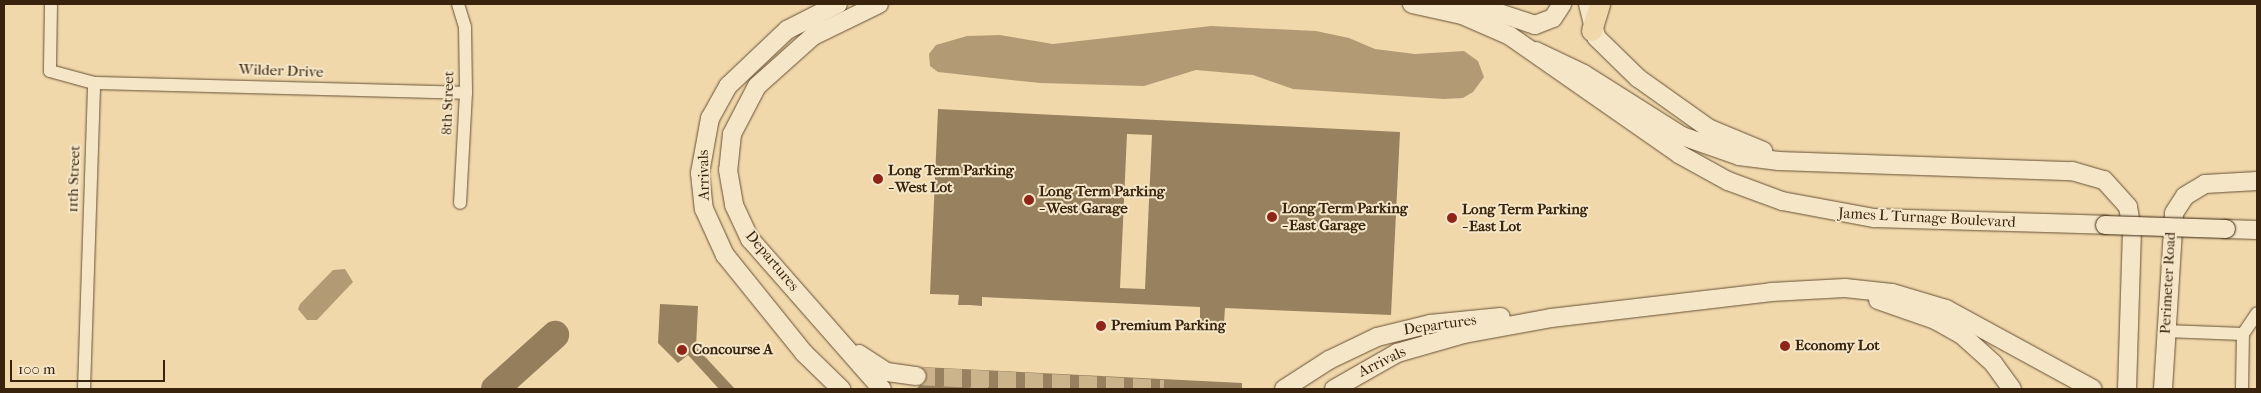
<!DOCTYPE html>
<style>
body{margin:0}
#map{position:relative;width:2261px;height:393px;overflow:hidden;background:#f0d8ab;font-family:"IM FELL French Canon",serif}
div>[style]{position:absolute}
[style*='--x']{left:calc(var(--x)*1px);top:calc(var(--y)*1px);width:calc(var(--w)*1px);rotate:calc(var(--a)*1deg)}
.water>*{inset:0;background:#b29a75}
.taxiway>*{height:28px;margin:-14px;padding:0 14px;transform-origin:14px;border-radius:14px;background:#947e5c}
.building>*{inset:0;background:#98815f}
.secondary-tunnel>*{height:18px;margin-top:-9px;transform-origin:0;background:repeating-linear-gradient(90deg,#cbb48b 0 18px,transparent 0 27px)}
.roads{filter:drop-shadow(0 0 1px #675034) drop-shadow(0 0 1px #675034)}
.street>*{height:12px;margin:-6px;padding:0 6px;transform-origin:6px;border-radius:6px;background:#f5e6c8}
.secondary>*{height:18px;margin:-9px;padding:0 9px;transform-origin:9px;border-radius:9px;background:#f5e6c8}
.primary>*{height:20px;margin:-10px;padding:0 10px;transform-origin:10px;border-radius:10px;background:#f0d8ab}
.bridges{filter:drop-shadow(0 0 1px #39230d) drop-shadow(0 0 1px #39230d)}
.secondary-bridge>*{height:18px;margin:-9px;padding:0 9px;transform-origin:9px;border-radius:9px;background:#f5e6c8}
.dots>*{width:14px;height:14px;translate:-50% -50%;box-sizing:border-box;border:2px solid #f5e6c8;border-radius:50%}
span{translate:-50% -50%;white-space:nowrap;text-align:center;line-height:1.15;-webkit-text-stroke:4px #f5e6c8;paint-order:stroke}
.street-label{font-size:15px;color:#39230d}
.poi-label{font-size:15px;color:#39230d;font-weight:700}
.left{translate:0 -50%;text-align:left}
.frame{position:absolute;inset:0;border:5px solid #39230d;pointer-events:none}
.scale{position:absolute;left:10px;top:360px;width:155px;height:22px;box-sizing:border-box;border:2px solid #39230d;border-top:0;padding-left:6px;font-size:15px;line-height:18px;white-space:nowrap;color:#39230d;-webkit-text-stroke:4px #f5e6c8;paint-order:stroke}
</style>
<div id="map">
<div class="water">
<div style="clip-path:polygon(1211px 26px,1316px 31px,1349px 38px,1375px 49px,1415px 54px,1464px 51px,1478px 61px,1484px 77px,1473px 92px,1463px 98px,1444px 99px,1293px 89px,1253px 75px,1196px 70px,1144px 86px,1040px 83px,938px 72px,930px 66px,929px 54px,936px 45px,967px 36px,1000px 35px,1053px 44px)"></div>
<div style="clip-path:polygon(345px 269px,353px 282px,317px 320px,307px 320px,298px 309px,300px 304px,333px 270px)"></div>
</div>
<div class="taxiway">
<div style="--x:495;--y:389;--w:81;--a:-42"></div>
</div>
<div class="building">
<div style="clip-path:polygon(evenodd,938px 109px,1400px 132px,1391px 315px,1225px 308px,1224px 323px,1200px 322px,1200px 307px,982px 297px,982px 306px,970px 305px,958px 305px,959px 295px,930px 294px,938px 109px,1127px 134px,1152px 135px,1145px 289px,1120px 288px,1127px 134px)"></div>
<div style="clip-path:polygon(660px 304px,698px 306px,696px 347px,735px 389px,719px 389px,688px 355px,678px 363px,658px 343px)"></div>
<div style="clip-path:polygon(922px 367px,1242px 383px,1242px 389px,916px 389px,927px 378px)"></div>
</div>
<div class="secondary-tunnel">
<div style="--x:917;--y:376;--w:247;--a:3"></div>
</div>
<div class="roads">
<div class="street">
<div style="--x:51;--y:4;--w:67;--a:90.9"></div>
<div style="--x:50;--y:71;--w:46;--a:15.3"></div>
<div style="--x:94;--y:83;--w:372;--a:1.5"></div>
<div style="--x:458;--y:4;--w:24;--a:73"></div>
<div style="--x:465;--y:27;--w:66;--a:89.1"></div>
<div style="--x:466;--y:93;--w:110;--a:93.1"></div>
<div style="--x:2165;--y:331;--w:78;--a:2.2"></div>
<div style="--x:84;--y:389;--w:306;--a:-88.1"></div>
<div style="--x:2242;--y:389;--w:55;--a:-89"></div>
<div style="--x:2243;--y:334;--w:25;--a:-56"></div>
</div>
<div class="secondary">
<div style="--x:838;--y:4;--w:57;--a:153"></div>
<div style="--x:787;--y:30;--w:81;--a:136.5"></div>
<div style="--x:728;--y:86;--w:37;--a:119"></div>
<div style="--x:710;--y:118;--w:56;--a:100.3"></div>
<div style="--x:700;--y:173;--w:36;--a:84"></div>
<div style="--x:704;--y:209;--w:51;--a:65.5"></div>
<div style="--x:725;--y:255;--w:126;--a:51.1"></div>
<div style="--x:804;--y:353;--w:52;--a:44.2"></div>
<div style="--x:879;--y:4;--w:73;--a:154.1"></div>
<div style="--x:813;--y:36;--w:75;--a:138.2"></div>
<div style="--x:757;--y:86;--w:54;--a:117.5"></div>
<div style="--x:732;--y:134;--w:36;--a:96"></div>
<div style="--x:728;--y:170;--w:36;--a:80"></div>
<div style="--x:734;--y:205;--w:38;--a:65"></div>
<div style="--x:750;--y:239;--w:200;--a:48.7"></div>
<div style="--x:1412;--y:4;--w:51;--a:12.4"></div>
<div style="--x:1462;--y:15;--w:52;--a:23.6"></div>
<div style="--x:1510;--y:36;--w:206;--a:34.9"></div>
<div style="--x:1679;--y:154;--w:56;--a:28.9"></div>
<div style="--x:1728;--y:181;--w:58;--a:20.3"></div>
<div style="--x:1782;--y:201;--w:94;--a:10.5"></div>
<div style="--x:1874;--y:218;--w:231;--a:1.7"></div>
<div style="--x:1588;--y:4;--w:34;--a:76"></div>
<div style="--x:1596;--y:37;--w:59;--a:44.3"></div>
<div style="--x:1638;--y:78;--w:86;--a:35.5"></div>
<div style="--x:1708;--y:128;--w:60;--a:22.7"></div>
<div style="--x:1447;--y:5;--w:28;--a:0"></div>
<div style="--x:1475;--y:5;--w:63;--a:18.4"></div>
<div style="--x:1535;--y:25;--w:19;--a:-21"></div>
<div style="--x:1553;--y:18;--w:17;--a:-57"></div>
<div style="--x:1536;--y:51;--w:53;--a:25.6"></div>
<div style="--x:1584;--y:74;--w:116;--a:32.3"></div>
<div style="--x:1682;--y:136;--w:60;--a:19.3"></div>
<div style="--x:1739;--y:156;--w:40;--a:7.1"></div>
<div style="--x:1779;--y:161;--w:293;--a:2"></div>
<div style="--x:2072;--y:171;--w:33;--a:16"></div>
<div style="--x:2104;--y:180;--w:36;--a:48"></div>
<div style="--x:2128;--y:207;--w:23;--a:80"></div>
<div style="--x:2132;--y:230;--w:159;--a:91.8"></div>
<div style="--x:2226;--y:229;--w:31;--a:2"></div>
<div style="--x:1878;--y:300;--w:60;--a:19.3"></div>
<div style="--x:1935;--y:320;--w:31;--a:29"></div>
<div style="--x:1962;--y:335;--w:42;--a:42.1"></div>
<div style="--x:1993;--y:363;--w:32;--a:54"></div>
<div style="--x:859;--y:354;--w:33;--a:33"></div>
<div style="--x:887;--y:372;--w:30;--a:8"></div>
<div style="--x:1284;--y:389;--w:54;--a:-32.8"></div>
<div style="--x:1329;--y:360;--w:53;--a:-25.6"></div>
<div style="--x:1377;--y:337;--w:55;--a:-13.8"></div>
<div style="--x:1430;--y:324;--w:71;--a:-5.6"></div>
<div style="--x:1334;--y:389;--w:73;--a:-29.7"></div>
<div style="--x:1397;--y:353;--w:70;--a:-15.8"></div>
<div style="--x:1464;--y:334;--w:88;--a:-10.4"></div>
<div style="--x:1551;--y:318;--w:222;--a:-6.7"></div>
<div style="--x:1771;--y:292;--w:74;--a:-3.1"></div>
<div style="--x:1845;--y:288;--w:47;--a:6.1"></div>
<div style="--x:1892;--y:293;--w:56;--a:16.5"></div>
<div style="--x:1946;--y:309;--w:167;--a:28.6"></div>
<div style="--x:2163;--y:389;--w:176;--a:-86.4"></div>
<div style="--x:2174;--y:213;--w:20;--a:-57"></div>
<div style="--x:2185;--y:196;--w:23;--a:-31"></div>
<div style="--x:2205;--y:184;--w:52;--a:-3.3"></div>
</div>
<div class="primary">
<div style="--x:1592;--y:31;--w:28;--a:-73"></div>
</div>
</div>
<div class="bridges">
<div class="secondary-bridge">
<div style="--x:2105;--y:225;--w:121;--a:1.9"></div>
</div>
</div>
<div class="dots">
<div style="left:878px;top:179px;background:#8f2418"></div>
<div style="left:1029px;top:200px;background:#8f2418"></div>
<div style="left:1272px;top:217px;background:#8f2418"></div>
<div style="left:1452px;top:218px;background:#8f2418"></div>
<div style="left:1101px;top:326px;background:#8f2418"></div>
<div style="left:1785px;top:346px;background:#8f2418"></div>
<div style="left:682px;top:350px;background:#8f2418"></div>
</div>
<div class="street-label">
<span style="left:281px;top:71px;rotate:2deg">Wilder Drive</span>
<span style="left:448px;top:103px;rotate:-88deg">8th Street</span>
<span style="left:704px;top:175px;rotate:-91deg">Arrivals</span>
<span style="left:74px;top:179px;rotate:-88deg">11th Street</span>
<span style="left:1927px;top:218px;rotate:3deg">James L Turnage Boulevard</span>
<span style="left:772px;top:261px;rotate:50deg">Departures</span>
<span style="left:2168px;top:283px;rotate:-87deg">Perimeter Road</span>
<span style="left:1440px;top:325px;rotate:-8deg">Departures</span>
<span style="left:1382px;top:362px;rotate:-26deg">Arrivals</span>
</div>
<div class="poi-label">
<span class="left" style="left:888px;top:179px">Long Term Parking<br>- West Lot</span>
<span class="left" style="left:1039px;top:200px">Long Term Parking<br>- West Garage</span>
<span class="left" style="left:1282px;top:217px">Long Term Parking<br>- East Garage</span>
<span class="left" style="left:1462px;top:218px">Long Term Parking<br>- East Lot</span>
<span class="left" style="left:1111px;top:326px">Premium Parking</span>
<span class="left" style="left:1795px;top:346px">Economy Lot</span>
<span class="left" style="left:692px;top:350px">Concourse A</span>
</div>
<div class="frame"></div>
<div class="scale">100 m</div>
</div>
